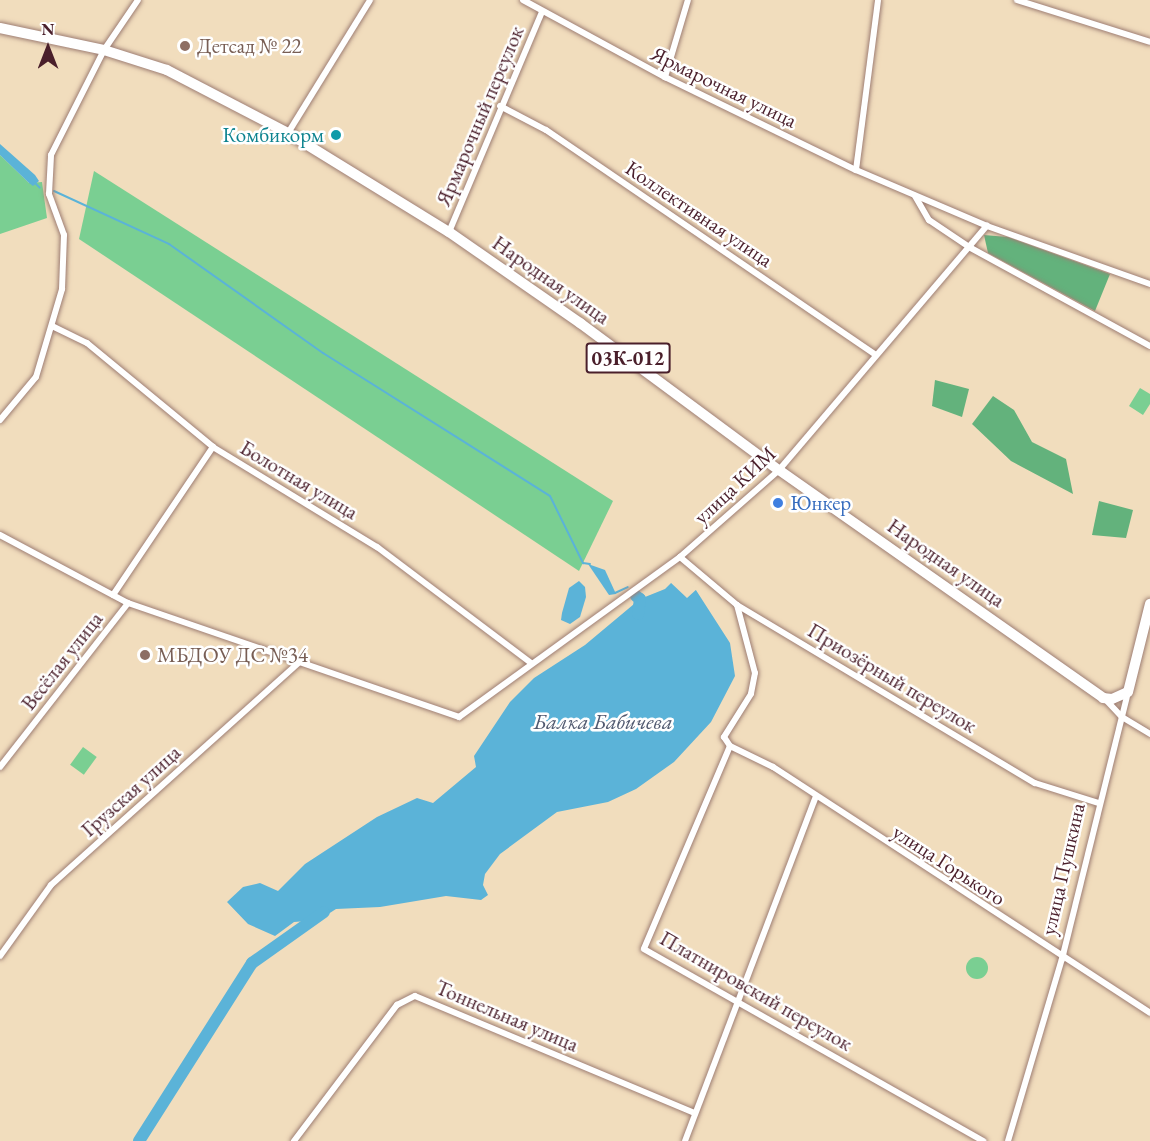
<!DOCTYPE html>
<meta charset="utf-8">
<style>
body{margin:0}
#map{position:relative;width:1150px;height:1141px;overflow:hidden;background:#f1ddbd;font-family:"EB Garamond",serif}
div>[style]{position:absolute}
[style*='--x']{left:calc(var(--x)*1px);top:calc(var(--y)*1px);width:calc(var(--w)*1px);rotate:calc(var(--a)*1deg)}
.green>*{inset:0;background:#7acf92;transform-origin:0 0}
.round{border-radius:50%}
.forest>*{inset:0;background:#63b27c}
.water>*{inset:0;background:#5bb3d8}
.pier>*{inset:0;background:#f1ddbd}
.stream>*{height:2px;margin:-1px;padding:0 1px;transform-origin:1px;border-radius:1px;background:#5bb3d8}
.river>*{height:12px;margin:-6px;padding:0 6px;transform-origin:6px;border-radius:6px;background:#5bb3d8}
.roads{filter:drop-shadow(0 0 2px #9e7e74) drop-shadow(0 0 2px #9e7e74)}
.street>*{height:6px;margin:-3px;padding:0 3px;transform-origin:3px;border-radius:3px;background:#fff}
.primary>*{height:10px;margin:-5px;padding:0 5px;transform-origin:5px;border-radius:5px;background:#fff}
.dots>*{width:16px;height:16px;translate:-50% -50%;box-sizing:border-box;border:3px solid #fff;border-radius:50%}
span{translate:-50% -50%;white-space:nowrap;text-align:center;line-height:1.15;-webkit-text-stroke:5px #fff;paint-order:stroke}
.shield-label span{padding:2px 4px;background:#fff;border:2px solid;border-radius:4px;-webkit-text-stroke-width:0}
.shield-label{font-size:20px;color:#4a1f2b;font-weight:700}
.education-label{font-size:21px;color:#785e54}
.left{translate:0 -50%;text-align:left}
.street-label{font-size:21px;color:#4a1f2b}
.culture-label{font-size:21px;color:#0d838f}
.right{translate:-100% -50%;text-align:right}
.shop-label{font-size:21px;color:#366cbe}
.water-label{font-size:22px;color:#515a70;font-style:italic}
.north{position:absolute;left:18px;top:18px;width:60px;height:60px;-webkit-text-stroke:4px #fff;paint-order:stroke;rotate:0deg;font-size:16px;font-weight:700;line-height:24px;text-align:center;color:#4a1f2b}
.north::after{content:'';display:block;margin:auto;width:21px;height:27px;background:#4a1f2b;clip-path:polygon(50% 0,100% 100%,50% 72%,0 100%)}
</style>
<div id="map">
<div class="green">
<div style="clip-path:polygon(0 155px,29px 183px,42px 182px,47px 218px,0 234px)"></div>
<div style="clip-path:polygon(94px 171px,613px 501px,579px 571px,79px 239px)"></div>
<div style="clip-path:polygon(1140px 388px,1150px 394px,1150px 404px,1143px 415px,1129px 406px)"></div>
<div style="left:83px;top:747px;width:17px;height:22px;rotate:36deg"></div>
<div class="round" style="left:966px;top:957px;width:22px;height:22px"></div>
</div>
<div class="forest">
<div style="clip-path:polygon(984px 235px,1008px 237px,1110px 274px,1095px 311px,988px 253px)"></div>
<div style="clip-path:polygon(935px 380px,969px 389px,962px 417px,932px 406px)"></div>
<div style="clip-path:polygon(993px 396px,1014px 410px,1032px 442px,1066px 459px,1073px 494px,1011px 461px,972px 424px)"></div>
<div style="clip-path:polygon(1099px 501px,1133px 510px,1126px 538px,1092px 535px)"></div>
</div>
<div class="water">
<div style="clip-path:polygon(0 144px,35px 175px,39px 181px,33px 186px,29px 183px,0 155px)"></div>
<div style="clip-path:polygon(588px 564px,605px 570px,616px 594px,609px 595px)"></div>
<div style="clip-path:polygon(678px 576px,681px 586px,694px 587px,730px 643px,735px 676px,711px 722px,674px 762px,636px 789px,608px 802px,557px 812px,500px 854px,485px 874px,483px 885px,488px 895px,481px 900px,446px 896px,380px 907px,336px 909px,319px 920px,294px 922px,275px 936px,248px 924px,227px 902px,243px 887px,260px 883px,278px 891px,305px 864px,377px 817px,417px 798px,433px 803px,476px 767px,474px 756px,510px 702px,534px 678px,585px 645px,640px 599px,665px 589px)"></div>
<div style="clip-path:polygon(579px 581px,585px 587px,586px 597px,580px 617px,570px 624px,561px 620px,562px 613px,569px 588px)"></div>
</div>
<div class="pier">
<div style="clip-path:polygon(677px 573px,683px 576px,684px 583px,698px 588px,687px 598px,669px 581px)"></div>
</div>
<div class="stream">
<div style="--x:34;--y:182;--w:8;--a:45"></div>
<div style="--x:54;--y:191;--w:127;--a:24.7"></div>
<div style="--x:169;--y:244;--w:189;--a:35.3"></div>
<div style="--x:323;--y:353;--w:268;--a:32.2"></div>
<div style="--x:550;--y:496;--w:75;--a:63.8"></div>
<div style="--x:583;--y:563;--w:7;--a:8"></div>
<div style="--x:615;--y:593;--w:14;--a:-25"></div>
</div>
<div class="river">
<div style="--x:636;--y:596;--w:5;--a:37"></div>
<div style="--x:640;--y:599;--w:15;--a:98"></div>
<div style="--x:139;--y:1141;--w:211;--a:-57.6"></div>
<div style="--x:252;--y:963;--w:88;--a:-35.3"></div>
</div>
<div class="roads">
<div class="street">
<div style="--x:523;--y:0;--w:162;--a:28.5"></div>
<div style="--x:665;--y:77;--w:212;--a:26"></div>
<div style="--x:856;--y:170;--w:142;--a:23.1"></div>
<div style="--x:987;--y:226;--w:173;--a:19.6"></div>
<div style="--x:1017;--y:0;--w:139;--a:17.5"></div>
<div style="--x:665;--y:77;--w:80;--a:-73.4"></div>
<div style="--x:500;--y:106;--w:52;--a:27.6"></div>
<div style="--x:546;--y:130;--w:399;--a:34.3"></div>
<div style="--x:288;--y:133;--w:156;--a:-58.3"></div>
<div style="--x:856;--y:170;--w:171;--a:-82.6"></div>
<div style="--x:915;--y:196;--w:28;--a:60"></div>
<div style="--x:929;--y:220;--w:48;--a:34"></div>
<div style="--x:969;--y:247;--w:206;--a:28.7"></div>
<div style="--x:449;--y:232;--w:239;--a:-67.1"></div>
<div style="--x:52;--y:326;--w:39;--a:26"></div>
<div style="--x:87;--y:343;--w:163;--a:39.5"></div>
<div style="--x:213;--y:447;--w:192;--a:31.4"></div>
<div style="--x:377;--y:547;--w:193;--a:37"></div>
<div style="--x:0;--y:420;--w:56;--a:-50.1"></div>
<div style="--x:36;--y:377;--w:92;--a:-73.5"></div>
<div style="--x:62;--y:289;--w:54;--a:-87.9"></div>
<div style="--x:64;--y:235;--w:44;--a:-110.1"></div>
<div style="--x:49;--y:194;--w:39;--a:-87"></div>
<div style="--x:51;--y:155;--w:118;--a:-63.2"></div>
<div style="--x:104;--y:50;--w:60;--a:-55.8"></div>
<div style="--x:0;--y:535;--w:145;--a:28"></div>
<div style="--x:128;--y:603;--w:350;--a:19"></div>
<div style="--x:459;--y:717;--w:273;--a:-35.9"></div>
<div style="--x:680;--y:557;--w:132;--a:-41.3"></div>
<div style="--x:779;--y:470;--w:321;--a:-49.6"></div>
<div style="--x:680;--y:557;--w:75;--a:40.1"></div>
<div style="--x:737;--y:605;--w:347;--a:30.9"></div>
<div style="--x:1035;--y:783;--w:67;--a:17.4"></div>
<div style="--x:113;--y:595;--w:179;--a:-56"></div>
<div style="--x:737;--y:605;--w:70;--a:75.2"></div>
<div style="--x:755;--y:673;--w:21;--a:101"></div>
<div style="--x:751;--y:694;--w:51;--a:122.1"></div>
<div style="--x:724;--y:737;--w:11;--a:56"></div>
<div style="--x:730;--y:746;--w:220;--a:113"></div>
<div style="--x:644;--y:949;--w:390;--a:29.5"></div>
<div style="--x:1106;--y:700;--w:23;--a:47"></div>
<div style="--x:1122;--y:717;--w:33;--a:31"></div>
<div style="--x:730;--y:746;--w:48;--a:26"></div>
<div style="--x:773;--y:767;--w:450;--a:33.1"></div>
<div style="--x:0;--y:767;--w:208;--a:-52"></div>
<div style="--x:0;--y:956;--w:87;--a:-54.3"></div>
<div style="--x:51;--y:885;--w:332;--a:-41.9"></div>
<div style="--x:294;--y:1141;--w:171;--a:-52.9"></div>
<div style="--x:397;--y:1005;--w:20;--a:-27"></div>
<div style="--x:415;--y:996;--w:303;--a:22.7"></div>
<div style="--x:685;--y:1141;--w:368;--a:-69.2"></div>
<div style="--x:1008;--y:1141;--w:190;--a:-73.5"></div>
<div style="--x:1062;--y:959;--w:275;--a:-76.1"></div>
</div>
<div class="primary">
<div style="--x:0;--y:28;--w:106;--a:11.9"></div>
<div style="--x:104;--y:50;--w:66;--a:17.6"></div>
<div style="--x:167;--y:70;--w:136;--a:27.5"></div>
<div style="--x:288;--y:133;--w:189;--a:31.6"></div>
<div style="--x:449;--y:232;--w:160;--a:34.8"></div>
<div style="--x:580;--y:323;--w:247;--a:36.5"></div>
<div style="--x:779;--y:470;--w:396;--a:35.1"></div>
<div style="--x:1103;--y:698;--w:9;--a:6"></div>
<div style="--x:1112;--y:699;--w:17;--a:-24"></div>
<div style="--x:1128;--y:692;--w:91;--a:-76"></div>
</div>
</div>
<div class="dots">
<div style="left:185px;top:46px;background:#8d6e63"></div>
<div style="left:336px;top:135px;background:#0f9aa8"></div>
<div style="left:778px;top:503px;background:#3f7fe0"></div>
<div style="left:145px;top:655px;background:#8d6e63"></div>
</div>
<div class="shield-label">
<span style="left:628px;top:358px">03К-012</span>
</div>
<div class="education-label">
<span class="left" style="left:197px;top:46px">Детсад № 22</span>
<span class="left" style="left:157px;top:655px">МБДОУ ДС №34</span>
</div>
<div class="street-label">
<span style="left:724px;top:87px;rotate:26deg">Ярмарочная улица</span>
<span style="left:480px;top:116px;rotate:-67deg">Ярмарочный переулок</span>
<span style="left:699px;top:214px;rotate:34deg">Коллективная улица</span>
<span style="left:551px;top:280px;rotate:35deg">Народная улица</span>
<span style="left:299px;top:480px;rotate:31deg">Болотная улица</span>
<span style="left:735px;top:485px;rotate:-43deg">улица КИМ</span>
<span style="left:946px;top:563px;rotate:35deg">Народная улица</span>
<span style="left:62px;top:661px;rotate:-52deg">Весёлая улица</span>
<span style="left:892px;top:678px;rotate:31deg">Приозёрный переулок</span>
<span style="left:131px;top:791px;rotate:-42deg">Грузская улица</span>
<span style="left:949px;top:865px;rotate:33deg">улица Горького</span>
<span style="left:1063px;top:869px;rotate:-77deg">улица Пушкина</span>
<span style="left:756px;top:991px;rotate:30deg">Платнировский переулок</span>
<span style="left:507px;top:1016px;rotate:23deg">Тоннельная улица</span>
</div>
<div class="culture-label">
<span class="right" style="left:324px;top:135px">Комбикорм</span>
</div>
<div class="shop-label">
<span class="left" style="left:790px;top:503px">Юнкер</span>
</div>
<div class="water-label">
<span style="left:603px;top:722px">Балка Бабичева</span>
</div>
<div class="north">N</div>
</div>
